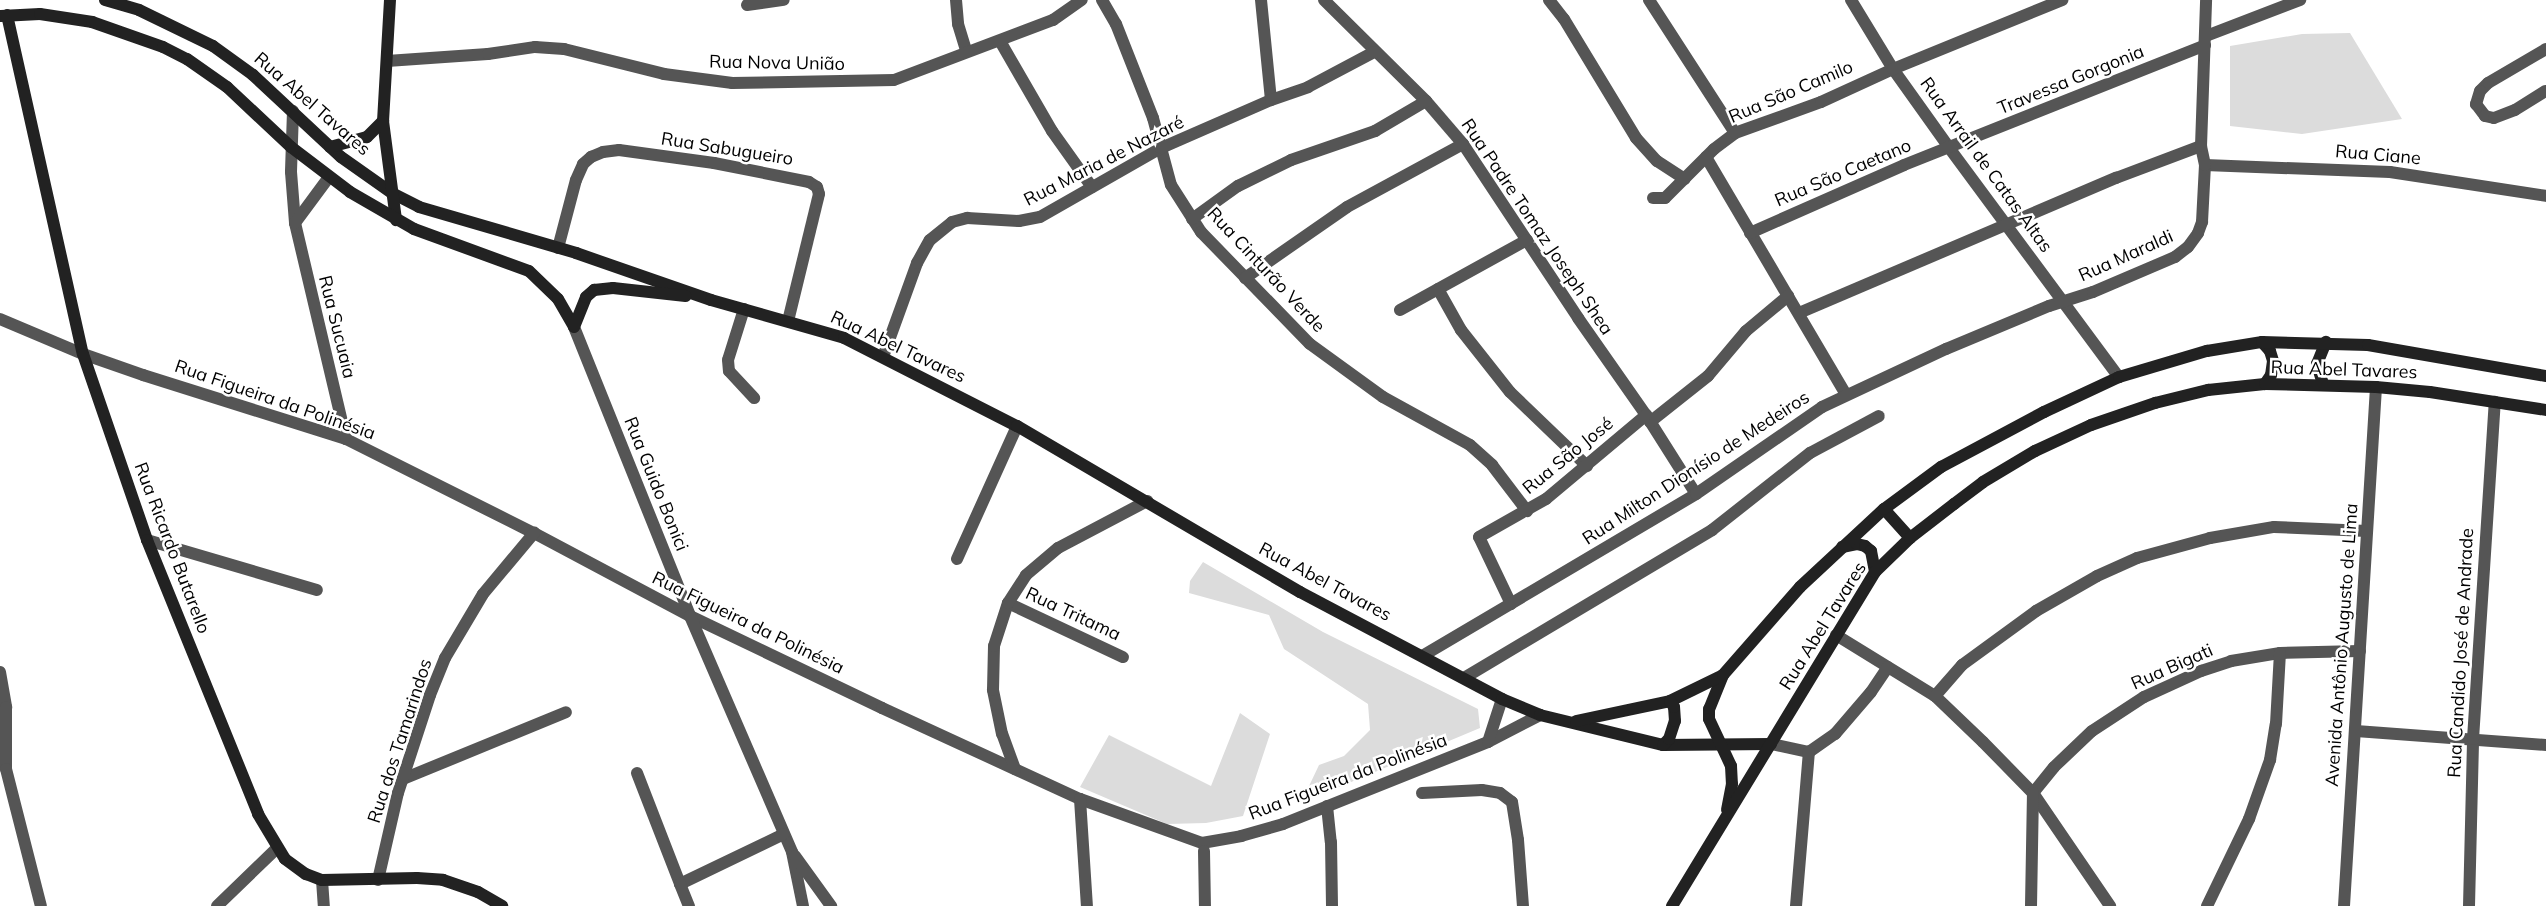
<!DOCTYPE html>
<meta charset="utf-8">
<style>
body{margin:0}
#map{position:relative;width:2546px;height:906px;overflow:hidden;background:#fff;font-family:Mulish,sans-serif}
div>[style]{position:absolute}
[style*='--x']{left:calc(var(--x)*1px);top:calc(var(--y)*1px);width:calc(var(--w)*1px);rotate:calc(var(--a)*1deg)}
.green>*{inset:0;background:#dcdcdc}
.street>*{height:12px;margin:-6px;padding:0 6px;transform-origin:6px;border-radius:6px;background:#555}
.secondary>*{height:12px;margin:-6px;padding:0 6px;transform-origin:6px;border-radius:6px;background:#222}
span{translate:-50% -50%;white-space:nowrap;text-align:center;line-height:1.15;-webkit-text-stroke:5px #fff;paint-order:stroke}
.street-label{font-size:18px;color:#000}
</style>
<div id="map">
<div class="green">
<div style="clip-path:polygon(2350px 33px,2402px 119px,2302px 134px,2230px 126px,2230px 46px,2302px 34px)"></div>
<div style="clip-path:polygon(1203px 562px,1323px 632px,1478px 709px,1480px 728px,1301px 803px,1319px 765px,1344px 756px,1370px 730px,1368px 704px,1284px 649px,1269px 615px,1189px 593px,1190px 581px)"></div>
<div style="clip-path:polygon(1240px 713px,1270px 734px,1243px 816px,1206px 823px,1167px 824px,1080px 787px,1109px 735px,1211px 786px)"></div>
</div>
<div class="street">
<div style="--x:956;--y:0;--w:24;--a:85"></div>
<div style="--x:958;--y:24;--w:28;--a:73"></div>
<div style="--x:1102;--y:0;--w:28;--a:60"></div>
<div style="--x:1116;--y:24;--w:101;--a:68.5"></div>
<div style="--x:1153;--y:118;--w:69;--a:75"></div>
<div style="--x:1171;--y:185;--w:56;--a:57.4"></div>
<div style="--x:1201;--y:232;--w:156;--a:45.8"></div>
<div style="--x:1310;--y:344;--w:90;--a:36"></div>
<div style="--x:1383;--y:397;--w:99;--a:28.9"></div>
<div style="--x:1470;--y:445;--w:30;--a:42"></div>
<div style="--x:1492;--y:465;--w:58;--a:52.7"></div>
<div style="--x:1261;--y:0;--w:100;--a:84.3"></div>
<div style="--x:1324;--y:0;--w:144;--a:44.7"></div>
<div style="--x:1426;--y:101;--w:57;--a:49.3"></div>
<div style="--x:1463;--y:144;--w:209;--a:56.5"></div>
<div style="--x:1578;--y:318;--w:118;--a:55"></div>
<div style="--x:1646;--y:415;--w:93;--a:57.7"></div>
<div style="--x:1549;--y:0;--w:24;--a:52"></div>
<div style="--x:1564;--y:19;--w:139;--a:58.8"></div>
<div style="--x:1636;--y:138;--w:31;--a:48"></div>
<div style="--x:1657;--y:161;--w:33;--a:33"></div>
<div style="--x:1649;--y:0;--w:158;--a:57.1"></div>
<div style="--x:1851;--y:0;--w:81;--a:58.7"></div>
<div style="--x:1893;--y:69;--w:98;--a:54.5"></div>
<div style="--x:1950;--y:149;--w:284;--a:53.5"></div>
<div style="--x:747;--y:5;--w:37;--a:-8"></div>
<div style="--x:2206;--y:36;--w:101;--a:-21"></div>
<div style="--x:1000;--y:41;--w:104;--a:60"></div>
<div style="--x:1052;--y:131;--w:69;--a:54.5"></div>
<div style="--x:2546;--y:49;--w:67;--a:149.6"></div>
<div style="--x:2488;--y:83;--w:11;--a:135"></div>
<div style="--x:2480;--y:91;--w:14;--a:107"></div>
<div style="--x:2476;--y:104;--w:15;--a:53"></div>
<div style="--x:2485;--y:116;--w:9;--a:13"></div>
<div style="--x:2494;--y:118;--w:22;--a:-21"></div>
<div style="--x:2515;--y:110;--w:36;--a:-32"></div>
<div style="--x:387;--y:61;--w:101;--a:-4"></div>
<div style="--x:488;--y:54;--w:48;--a:-8.5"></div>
<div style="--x:535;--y:47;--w:29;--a:4"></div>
<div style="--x:564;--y:49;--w:103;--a:14"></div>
<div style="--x:664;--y:74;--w:69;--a:7.5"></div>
<div style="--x:732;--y:83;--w:162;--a:-1.1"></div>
<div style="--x:894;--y:80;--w:170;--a:-20.7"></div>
<div style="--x:1053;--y:20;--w:35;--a:-35"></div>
<div style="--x:293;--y:111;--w:61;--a:91.9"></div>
<div style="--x:291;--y:172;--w:51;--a:85.5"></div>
<div style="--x:295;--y:223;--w:222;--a:76.7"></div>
<div style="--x:1706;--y:157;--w:276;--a:59.5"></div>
<div style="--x:2205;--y:165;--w:185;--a:2.2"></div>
<div style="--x:2390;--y:172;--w:158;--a:8.7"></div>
<div style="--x:1653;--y:198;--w:12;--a:0"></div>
<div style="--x:1665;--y:198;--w:69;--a:-45"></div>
<div style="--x:1714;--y:149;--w:26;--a:-37"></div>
<div style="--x:1735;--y:133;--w:91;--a:-19.8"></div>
<div style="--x:1821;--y:102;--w:79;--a:-24.6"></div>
<div style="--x:1893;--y:69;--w:183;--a:-22.2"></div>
<div style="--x:1192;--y:219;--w:57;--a:-35.7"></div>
<div style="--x:1238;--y:186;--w:59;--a:-26.1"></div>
<div style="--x:1291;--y:160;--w:89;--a:-19"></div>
<div style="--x:1375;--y:131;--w:59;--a:-30.5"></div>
<div style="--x:295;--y:223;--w:57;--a:-53.5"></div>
<div style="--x:1750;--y:233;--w:168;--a:-23.8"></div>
<div style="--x:1904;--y:165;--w:324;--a:-21.7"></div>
<div style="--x:558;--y:248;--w:70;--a:-75.2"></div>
<div style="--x:576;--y:180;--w:17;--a:-66"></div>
<div style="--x:583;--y:164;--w:11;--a:-41"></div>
<div style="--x:591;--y:157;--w:13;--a:-23"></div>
<div style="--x:603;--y:152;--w:16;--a:-7"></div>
<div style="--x:619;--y:150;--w:96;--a:7.8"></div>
<div style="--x:714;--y:163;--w:97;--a:11.3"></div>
<div style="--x:809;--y:182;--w:9;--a:32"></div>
<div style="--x:817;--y:187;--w:7;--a:74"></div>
<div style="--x:819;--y:194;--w:131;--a:103.7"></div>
<div style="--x:1245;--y:278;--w:124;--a:-34.8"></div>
<div style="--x:1347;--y:207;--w:132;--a:-28.5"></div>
<div style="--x:1438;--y:289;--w:47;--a:60.7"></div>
<div style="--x:1461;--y:330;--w:79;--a:51.7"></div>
<div style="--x:1510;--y:392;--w:107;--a:43.9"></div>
<div style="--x:744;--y:309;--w:53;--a:107.4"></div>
<div style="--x:728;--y:360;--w:11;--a:85"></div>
<div style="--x:729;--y:371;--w:37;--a:47"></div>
<div style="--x:1400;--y:310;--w:145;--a:-28.9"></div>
<div style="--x:1799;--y:313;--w:345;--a:-23.1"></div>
<div style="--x:2116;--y:178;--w:91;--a:-20.6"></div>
<div style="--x:0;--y:319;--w:90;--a:22.9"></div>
<div style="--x:83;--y:354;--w:64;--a:19.3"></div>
<div style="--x:143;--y:375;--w:213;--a:17.5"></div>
<div style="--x:346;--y:439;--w:210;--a:26.6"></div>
<div style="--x:534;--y:533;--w:177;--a:28"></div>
<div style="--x:690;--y:616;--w:213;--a:25.6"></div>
<div style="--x:882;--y:708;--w:218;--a:24.7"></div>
<div style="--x:1080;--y:799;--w:130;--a:19.8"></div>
<div style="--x:1202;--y:843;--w:40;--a:-10"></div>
<div style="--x:1241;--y:836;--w:44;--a:-15.9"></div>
<div style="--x:1283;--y:824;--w:221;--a:-21.8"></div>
<div style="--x:1488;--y:742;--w:59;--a:-27.4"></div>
<div style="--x:574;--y:327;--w:311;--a:68.1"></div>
<div style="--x:690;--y:616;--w:257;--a:66.6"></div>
<div style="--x:792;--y:852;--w:55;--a:78.5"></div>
<div style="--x:883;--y:357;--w:100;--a:-70.1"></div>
<div style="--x:917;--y:263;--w:26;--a:-61"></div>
<div style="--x:930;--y:240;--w:28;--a:-39"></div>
<div style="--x:952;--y:222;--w:16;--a:-15"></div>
<div style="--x:967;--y:218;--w:52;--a:3.3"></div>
<div style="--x:1019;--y:221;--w:21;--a:-11"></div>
<div style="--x:1040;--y:217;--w:139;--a:-29.7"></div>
<div style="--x:1161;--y:148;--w:120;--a:-23.6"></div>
<div style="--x:1271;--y:100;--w:39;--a:-19"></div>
<div style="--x:1308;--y:87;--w:75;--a:-27.9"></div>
<div style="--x:1650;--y:422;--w:74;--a:-38.4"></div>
<div style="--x:1708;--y:376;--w:59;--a:-49.8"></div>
<div style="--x:1746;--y:331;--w:55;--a:-39.8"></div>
<div style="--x:147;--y:540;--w:177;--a:16.4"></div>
<div style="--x:957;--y:559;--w:146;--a:-65.7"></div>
<div style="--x:1008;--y:603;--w:127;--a:25.2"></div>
<div style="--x:1511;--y:604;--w:74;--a:-115.5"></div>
<div style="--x:1479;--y:537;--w:77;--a:-29.6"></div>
<div style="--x:1546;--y:499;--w:131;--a:-40"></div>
<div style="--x:1836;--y:635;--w:116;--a:31.6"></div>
<div style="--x:1935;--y:696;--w:66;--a:43.8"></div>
<div style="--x:1983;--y:742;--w:71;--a:45.6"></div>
<div style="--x:2033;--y:793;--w:137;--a:55.7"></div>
<div style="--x:1424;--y:655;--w:316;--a:-30.6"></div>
<div style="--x:1696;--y:494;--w:153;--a:-34.6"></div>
<div style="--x:1822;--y:407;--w:137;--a:-25.1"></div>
<div style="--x:1946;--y:349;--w:112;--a:-22.7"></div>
<div style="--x:2049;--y:306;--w:46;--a:-17.7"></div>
<div style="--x:2093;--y:292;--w:89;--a:-23.1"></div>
<div style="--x:2175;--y:257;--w:16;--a:-38"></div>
<div style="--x:2188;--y:247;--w:17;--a:-54"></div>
<div style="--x:2198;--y:233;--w:12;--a:-70"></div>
<div style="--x:2202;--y:222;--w:57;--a:-87"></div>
<div style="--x:2205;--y:165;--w:19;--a:-102"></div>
<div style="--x:2201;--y:146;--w:146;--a:-88"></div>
<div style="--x:0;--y:672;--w:36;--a:80"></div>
<div style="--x:6;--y:707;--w:62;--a:90"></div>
<div style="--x:6;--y:769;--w:141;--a:75.7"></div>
<div style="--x:1464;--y:678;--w:289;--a:-30.8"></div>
<div style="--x:1712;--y:530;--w:125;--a:-38.2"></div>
<div style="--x:1810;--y:453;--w:78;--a:-28.2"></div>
<div style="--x:1935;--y:696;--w:41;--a:-48.9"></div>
<div style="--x:1962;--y:665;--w:92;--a:-36.1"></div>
<div style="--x:2036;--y:611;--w:70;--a:-29.8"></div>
<div style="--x:2097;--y:576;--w:44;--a:-24.2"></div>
<div style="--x:2137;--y:558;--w:76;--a:-15.3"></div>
<div style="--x:2210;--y:538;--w:65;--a:-9.8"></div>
<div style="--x:2274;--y:527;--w:93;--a:2.5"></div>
<div style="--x:2356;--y:731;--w:191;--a:4.2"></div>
<div style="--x:1488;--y:742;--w:45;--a:-72"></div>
<div style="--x:1771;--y:744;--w:39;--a:12"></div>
<div style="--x:1809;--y:752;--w:32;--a:-35"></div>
<div style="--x:1835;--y:734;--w:55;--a:-49.4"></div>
<div style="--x:1871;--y:692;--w:30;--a:-56"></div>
<div style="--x:1015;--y:769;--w:37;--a:-110"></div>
<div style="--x:1002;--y:734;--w:45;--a:-101.6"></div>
<div style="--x:993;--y:690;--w:44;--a:-88.7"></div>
<div style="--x:994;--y:646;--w:45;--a:-72"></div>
<div style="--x:1008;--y:603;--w:33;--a:-57"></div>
<div style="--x:1026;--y:575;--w:42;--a:-40.2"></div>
<div style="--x:1058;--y:548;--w:101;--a:-27.8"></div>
<div style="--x:637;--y:773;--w:119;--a:68.8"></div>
<div style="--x:680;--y:884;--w:115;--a:-25.7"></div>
<div style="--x:403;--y:779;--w:176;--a:-22.3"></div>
<div style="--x:1422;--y:793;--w:60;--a:-2.9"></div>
<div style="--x:1482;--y:790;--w:18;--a:9"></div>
<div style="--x:1500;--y:793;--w:15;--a:37"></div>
<div style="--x:1512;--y:802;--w:38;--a:81"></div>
<div style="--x:1518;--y:840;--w:66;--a:85.7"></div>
<div style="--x:2033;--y:793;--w:33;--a:-51"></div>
<div style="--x:2054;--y:767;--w:52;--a:-43.5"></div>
<div style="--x:2092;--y:731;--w:62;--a:-33.2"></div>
<div style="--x:2144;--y:697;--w:63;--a:-24.5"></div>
<div style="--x:2201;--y:671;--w:32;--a:-18"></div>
<div style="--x:2231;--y:661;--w:50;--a:-9.3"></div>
<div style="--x:2280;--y:653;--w:80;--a:-1.4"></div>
<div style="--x:1080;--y:799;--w:107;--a:86.3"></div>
<div style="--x:1327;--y:806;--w:36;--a:84"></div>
<div style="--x:1331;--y:842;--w:64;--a:89.1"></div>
<div style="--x:1204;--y:851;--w:55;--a:89"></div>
<div style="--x:795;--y:856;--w:62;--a:54.2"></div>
<div style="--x:322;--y:880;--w:26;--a:86"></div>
<div style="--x:378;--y:880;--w:89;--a:-77.1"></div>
<div style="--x:398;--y:793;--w:103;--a:-71.9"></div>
<div style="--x:430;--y:695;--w:40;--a:-68"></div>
<div style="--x:445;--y:658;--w:74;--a:-59.3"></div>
<div style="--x:483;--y:594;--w:80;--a:-50.1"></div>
<div style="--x:680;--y:884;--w:24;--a:68"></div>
<div style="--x:217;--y:906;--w:83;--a:-44"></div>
<div style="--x:1796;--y:906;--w:155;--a:-85.2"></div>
<div style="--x:2031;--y:906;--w:113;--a:-89"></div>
<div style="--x:2207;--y:906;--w:97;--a:-64.2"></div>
<div style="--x:2249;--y:819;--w:63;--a:-70.4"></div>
<div style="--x:2270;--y:760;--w:36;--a:-81"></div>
<div style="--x:2276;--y:724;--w:71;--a:-86.8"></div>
<div style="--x:2344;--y:906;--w:520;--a:-86.47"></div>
<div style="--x:2469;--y:906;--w:167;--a:-88.6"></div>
<div style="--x:2473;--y:739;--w:338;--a:-86.3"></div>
</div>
<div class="secondary">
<div style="--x:105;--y:0;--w:35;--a:16"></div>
<div style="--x:139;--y:10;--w:82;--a:25.9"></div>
<div style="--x:213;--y:46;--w:49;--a:35.9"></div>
<div style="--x:253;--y:75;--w:120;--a:43"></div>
<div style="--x:341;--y:157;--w:62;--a:35.2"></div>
<div style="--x:392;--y:193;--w:30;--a:27"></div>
<div style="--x:419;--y:207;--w:164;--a:16.3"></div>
<div style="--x:576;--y:253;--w:143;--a:19.2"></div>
<div style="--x:711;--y:300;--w:138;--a:15.9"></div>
<div style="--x:844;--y:338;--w:194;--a:27"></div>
<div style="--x:1017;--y:426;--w:328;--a:30.4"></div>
<div style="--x:1300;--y:592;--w:229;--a:27.9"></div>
<div style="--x:1502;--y:699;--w:41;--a:22.8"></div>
<div style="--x:1540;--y:715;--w:127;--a:13.7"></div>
<div style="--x:1663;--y:745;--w:108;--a:-0.5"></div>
<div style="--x:390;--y:0;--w:121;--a:93.3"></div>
<div style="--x:383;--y:121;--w:100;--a:82.5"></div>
<div style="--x:7;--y:15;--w:347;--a:77.4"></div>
<div style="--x:83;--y:354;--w:197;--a:71"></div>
<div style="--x:147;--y:540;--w:296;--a:67.9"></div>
<div style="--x:258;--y:814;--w:52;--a:59"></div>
<div style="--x:285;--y:859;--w:26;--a:36"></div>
<div style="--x:306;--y:874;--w:17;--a:21"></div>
<div style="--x:322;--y:880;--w:95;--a:-1.2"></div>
<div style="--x:417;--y:878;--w:26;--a:4"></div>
<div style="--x:443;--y:880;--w:37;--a:19"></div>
<div style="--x:478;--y:892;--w:28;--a:30"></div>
<div style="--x:1;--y:16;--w:39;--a:-3"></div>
<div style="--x:40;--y:14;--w:53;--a:8.7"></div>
<div style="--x:92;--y:22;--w:75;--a:19.4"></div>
<div style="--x:163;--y:47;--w:27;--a:27"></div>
<div style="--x:187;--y:59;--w:49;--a:35"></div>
<div style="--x:227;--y:87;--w:88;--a:43.2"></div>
<div style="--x:291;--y:147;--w:74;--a:37.3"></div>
<div style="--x:350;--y:192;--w:74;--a:30"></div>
<div style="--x:414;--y:229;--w:122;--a:20.1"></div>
<div style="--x:529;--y:271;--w:40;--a:44"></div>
<div style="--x:558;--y:299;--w:32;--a:60"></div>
<div style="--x:330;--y:147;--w:38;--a:-15"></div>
<div style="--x:367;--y:137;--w:23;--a:-45"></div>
<div style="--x:574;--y:327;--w:32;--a:-68"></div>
<div style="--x:586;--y:297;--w:11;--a:-41"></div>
<div style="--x:594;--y:290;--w:19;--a:-6"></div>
<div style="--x:613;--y:288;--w:73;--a:6.3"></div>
<div style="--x:2262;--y:342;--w:12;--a:48"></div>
<div style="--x:2270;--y:351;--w:10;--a:73"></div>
<div style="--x:2273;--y:361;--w:14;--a:98"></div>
<div style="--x:2271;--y:375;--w:11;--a:124"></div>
<div style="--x:2323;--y:384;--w:21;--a:-107"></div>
<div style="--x:2317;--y:364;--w:24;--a:-68"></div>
<div style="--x:1884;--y:509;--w:39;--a:48"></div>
<div style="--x:1842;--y:547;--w:15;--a:-11"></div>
<div style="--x:1857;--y:544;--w:8;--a:14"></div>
<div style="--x:1865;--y:546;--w:8;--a:40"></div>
<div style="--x:1871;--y:551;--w:21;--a:79"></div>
<div style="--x:1723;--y:675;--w:37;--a:112"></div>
<div style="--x:1709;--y:709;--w:10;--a:90"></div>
<div style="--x:1709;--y:719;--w:52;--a:64.9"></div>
<div style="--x:1731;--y:766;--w:18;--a:87"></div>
<div style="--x:1732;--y:784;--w:26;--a:101"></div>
<div style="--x:1576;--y:721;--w:96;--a:-12"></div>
<div style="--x:1670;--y:701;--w:59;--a:-26.1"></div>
<div style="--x:1723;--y:675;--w:117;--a:-48.8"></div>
<div style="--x:1800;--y:587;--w:115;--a:-42.9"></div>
<div style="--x:1884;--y:509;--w:71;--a:-36.4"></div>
<div style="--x:1941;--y:467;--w:117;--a:-28.1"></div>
<div style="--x:2044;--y:412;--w:83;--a:-25"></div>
<div style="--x:2119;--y:377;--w:92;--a:-16.5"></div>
<div style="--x:2207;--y:351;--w:56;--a:-9.3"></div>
<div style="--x:2262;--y:342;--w:106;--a:1.6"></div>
<div style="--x:2368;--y:345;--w:181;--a:9.9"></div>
<div style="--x:1663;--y:745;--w:8;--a:-45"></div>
<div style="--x:1669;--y:739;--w:19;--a:-72"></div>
<div style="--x:1675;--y:721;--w:14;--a:-94"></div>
<div style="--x:1674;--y:707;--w:7;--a:-124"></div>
<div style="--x:1672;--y:906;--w:391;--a:-58.7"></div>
<div style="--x:1875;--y:572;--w:49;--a:-44.2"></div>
<div style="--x:1910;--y:538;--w:56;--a:-37.7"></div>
<div style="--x:1954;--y:504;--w:36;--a:-37"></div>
<div style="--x:1983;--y:482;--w:61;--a:-30.8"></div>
<div style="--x:2035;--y:451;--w:62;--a:-24.9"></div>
<div style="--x:2091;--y:425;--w:68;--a:-19"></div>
<div style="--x:2155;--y:403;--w:55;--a:-13.8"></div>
<div style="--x:2208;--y:390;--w:57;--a:-6"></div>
<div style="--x:2265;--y:384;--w:111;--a:1.5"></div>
<div style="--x:2376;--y:387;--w:54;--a:5.3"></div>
<div style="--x:2430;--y:392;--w:117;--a:8.8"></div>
</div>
<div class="street-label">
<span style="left:777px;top:63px;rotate:1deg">Rua Nova União</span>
<span style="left:2071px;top:80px;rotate:-22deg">Travessa Gorgonia</span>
<span style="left:1791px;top:92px;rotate:-23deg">Rua São Camilo</span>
<span style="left:312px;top:104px;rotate:41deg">Rua Abel Tavares</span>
<span style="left:727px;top:149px;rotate:9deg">Rua Sabugueiro</span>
<span style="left:2378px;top:155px;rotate:5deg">Rua Ciane</span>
<span style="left:1104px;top:161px;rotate:-27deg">Rua Maria de Nazaré</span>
<span style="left:1986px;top:165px;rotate:54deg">Rua Arrail de Catas Altas</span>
<span style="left:1843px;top:173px;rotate:-23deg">Rua São Caetano</span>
<span style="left:1537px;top:227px;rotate:56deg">Rua Padre Tomaz Joseph Shea</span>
<span style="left:2126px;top:256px;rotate:-24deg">Rua Maraldi</span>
<span style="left:1266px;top:270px;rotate:47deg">Rua Cinturão Verde</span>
<span style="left:337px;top:327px;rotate:76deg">Rua Sucuaia</span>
<span style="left:898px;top:347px;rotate:25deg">Rua Abel Tavares</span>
<span style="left:2344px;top:370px;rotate:2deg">Rua Abel Tavares</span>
<span style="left:275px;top:400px;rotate:19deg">Rua Figueira da Polinésia</span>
<span style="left:1568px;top:456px;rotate:-39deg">Rua São José</span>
<span style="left:1696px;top:468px;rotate:-33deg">Rua Milton Dionísio de Medeiros</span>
<span style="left:656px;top:484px;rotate:68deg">Rua Guido Bonici</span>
<span style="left:172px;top:548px;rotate:69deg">Rua Ricardo Butarello</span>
<span style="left:1325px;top:582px;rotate:28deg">Rua Abel Tavares</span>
<span style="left:1073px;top:614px;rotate:25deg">Rua Tritama</span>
<span style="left:748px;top:623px;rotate:26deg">Rua Figueira da Polinésia</span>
<span style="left:1823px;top:626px;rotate:-58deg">Rua Abel Tavares</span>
<span style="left:2342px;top:645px;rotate:-86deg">Avenida Antônio Augusto de Lima</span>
<span style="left:2461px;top:653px;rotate:-87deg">Rua Candido José de Andrade</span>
<span style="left:2172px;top:667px;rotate:-24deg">Rua Bigati</span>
<span style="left:400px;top:741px;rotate:-72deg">Rua dos Tamarindos</span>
<span style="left:1348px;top:777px;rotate:-21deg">Rua Figueira da Polinésia</span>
</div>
</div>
